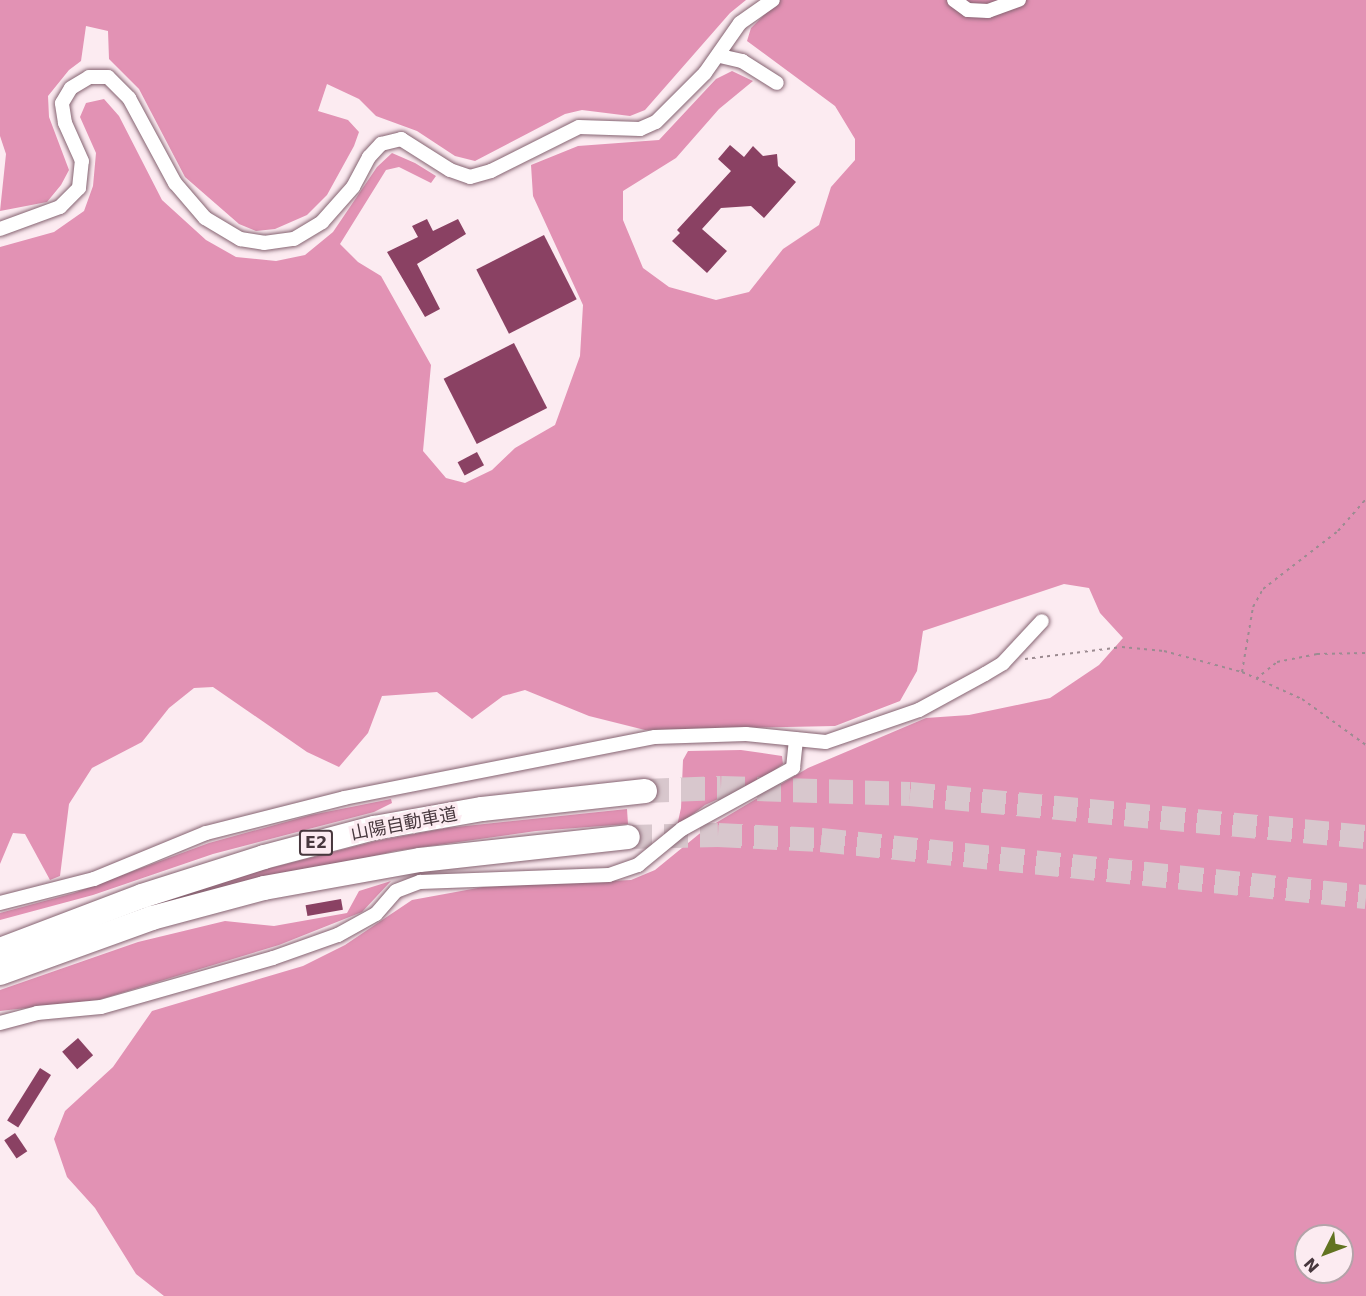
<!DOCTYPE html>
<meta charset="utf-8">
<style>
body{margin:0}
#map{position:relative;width:1366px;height:1296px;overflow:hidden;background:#fcebf1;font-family:"DejaVu Sans","Noto Sans JP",sans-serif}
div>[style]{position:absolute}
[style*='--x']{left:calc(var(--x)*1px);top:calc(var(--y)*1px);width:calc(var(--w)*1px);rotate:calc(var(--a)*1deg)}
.forest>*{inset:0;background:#e292b4}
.building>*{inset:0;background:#8a4163;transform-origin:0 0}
.highway-tunnel>*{height:24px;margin-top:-12px;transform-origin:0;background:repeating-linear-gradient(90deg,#d8c7cd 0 24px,transparent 0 36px)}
.path>*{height:2px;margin-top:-1px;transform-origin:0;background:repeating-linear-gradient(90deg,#9c8b91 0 3px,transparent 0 7.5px)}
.roads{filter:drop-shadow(0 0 2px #856371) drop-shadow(0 0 2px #856371)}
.street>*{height:14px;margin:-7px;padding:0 7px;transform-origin:7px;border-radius:7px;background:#fff}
.highway>*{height:24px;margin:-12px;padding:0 12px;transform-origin:12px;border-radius:12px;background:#fff}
span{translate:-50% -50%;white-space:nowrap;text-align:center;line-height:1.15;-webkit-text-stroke:6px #fcebf1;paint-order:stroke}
.shield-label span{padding:2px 4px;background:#fcebf1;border:2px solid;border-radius:4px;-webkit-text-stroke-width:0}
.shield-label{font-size:16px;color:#47373d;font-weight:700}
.street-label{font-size:18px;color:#47373d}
.north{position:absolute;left:1294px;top:1224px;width:60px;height:60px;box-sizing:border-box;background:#fcebf1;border:2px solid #b4a3a9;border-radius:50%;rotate:228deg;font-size:16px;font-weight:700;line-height:24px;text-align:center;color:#47373d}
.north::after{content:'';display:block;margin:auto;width:21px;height:27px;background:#627321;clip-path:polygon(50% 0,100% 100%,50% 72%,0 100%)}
</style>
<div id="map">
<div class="forest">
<div style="clip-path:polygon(0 0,746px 0,730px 13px,645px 110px,630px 116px,582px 110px,565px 114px,475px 161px,455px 156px,417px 131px,376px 116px,359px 99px,327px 84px,318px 111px,348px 120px,359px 132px,354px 146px,327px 195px,307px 215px,275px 229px,256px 231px,239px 224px,185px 177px,139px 89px,109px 59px,108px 31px,86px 26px,81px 61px,69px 70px,48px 96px,49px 117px,69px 170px,61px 185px,47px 202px,0 211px,6px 154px,0 136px)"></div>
<div style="clip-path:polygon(evenodd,779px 0,1366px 0,1366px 1296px,164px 1296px,136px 1274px,95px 1208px,67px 1177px,54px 1139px,65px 1111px,113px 1067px,152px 1011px,303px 966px,345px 945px,412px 900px,483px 887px,631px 880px,655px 870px,704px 830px,808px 768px,926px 718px,969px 715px,1050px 698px,1099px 665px,1123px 638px,1100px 613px,1089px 588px,1064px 584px,923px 631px,917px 671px,900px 701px,835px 726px,645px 730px,589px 716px,525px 690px,503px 696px,472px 719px,437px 692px,382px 696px,368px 733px,339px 767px,307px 752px,213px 687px,194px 688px,169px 708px,142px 742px,92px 768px,69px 804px,60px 876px,50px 880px,25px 834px,13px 833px,0 864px,0 247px,54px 232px,84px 211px,93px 186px,96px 153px,80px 117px,86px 103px,104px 99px,119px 116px,162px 200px,206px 240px,236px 257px,276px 261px,305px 255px,333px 232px,377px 167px,392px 153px,415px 163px,436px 176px,431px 183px,399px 167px,386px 170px,340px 244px,358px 262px,381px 276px,431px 365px,423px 451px,446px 478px,465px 483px,492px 470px,515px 448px,555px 425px,580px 356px,583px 305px,533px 196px,531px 165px,578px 146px,659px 140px,716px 79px,732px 71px,753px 81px,719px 109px,676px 158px,623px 191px,623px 220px,643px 268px,669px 287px,716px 300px,749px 292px,783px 249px,819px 225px,831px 187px,855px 160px,855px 139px,835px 106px,747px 41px,751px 28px,779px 0,1306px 1236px,1342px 1236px,1342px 1272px,1306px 1272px,1306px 1236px)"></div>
<div style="clip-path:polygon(741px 750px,782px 756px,783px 764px,762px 779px,705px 805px,677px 826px,681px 808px,683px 760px,688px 751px)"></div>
<div style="clip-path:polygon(391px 799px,392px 803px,374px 812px,213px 854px,93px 895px,0 920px,0 913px,74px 893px,209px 843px,311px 815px)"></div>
<div style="clip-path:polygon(627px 809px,628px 824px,536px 831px,395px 851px,112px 918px,247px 874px,376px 841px,447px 828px)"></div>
<div style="clip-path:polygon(391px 881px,362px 912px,279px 945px,98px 1000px,0 1011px,0 990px,138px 942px,225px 921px,274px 926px,347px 913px,359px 891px)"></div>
</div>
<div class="building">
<div style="clip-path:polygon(730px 145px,744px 157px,753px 146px,763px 156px,777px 154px,778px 166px,796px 182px,764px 218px,751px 206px,721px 208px,702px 229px,727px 251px,707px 273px,672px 241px,680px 233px,677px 230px,731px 171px,718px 159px)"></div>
<div style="clip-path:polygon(427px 219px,433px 231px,458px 219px,466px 234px,417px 264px,440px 309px,425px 317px,387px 252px,418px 237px,412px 226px)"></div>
<div style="left:544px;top:235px;width:72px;height:76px;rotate:63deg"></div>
<div style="left:514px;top:343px;width:73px;height:79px;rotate:63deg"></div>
<div style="left:477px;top:452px;width:15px;height:22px;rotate:62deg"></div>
<div style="left:341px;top:899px;width:11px;height:36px;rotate:80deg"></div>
<div style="left:78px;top:1038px;width:23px;height:21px;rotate:49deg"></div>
<div style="left:40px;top:1068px;width:13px;height:62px;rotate:32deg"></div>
<div style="left:15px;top:1133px;width:22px;height:13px;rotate:56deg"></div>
</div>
<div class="highway-tunnel">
<div style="--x:645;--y:791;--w:76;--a:-2.3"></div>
<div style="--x:721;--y:788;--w:189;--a:1.8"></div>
<div style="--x:910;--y:794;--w:458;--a:5.4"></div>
<div style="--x:628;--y:837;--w:90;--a:-1.3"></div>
<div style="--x:718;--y:835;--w:103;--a:2.8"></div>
<div style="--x:821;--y:840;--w:548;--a:5.97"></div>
</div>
<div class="path">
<div style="--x:1025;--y:659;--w:98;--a:-7.1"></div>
<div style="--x:1122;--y:647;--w:42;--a:5.4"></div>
<div style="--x:1164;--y:651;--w:81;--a:15.1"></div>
<div style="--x:1242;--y:672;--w:66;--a:24.2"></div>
<div style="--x:1302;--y:699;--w:79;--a:35.7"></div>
<div style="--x:1242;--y:672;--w:66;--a:-80.4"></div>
<div style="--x:1253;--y:607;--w:21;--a:-61"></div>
<div style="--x:1263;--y:589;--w:95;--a:-37.7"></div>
<div style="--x:1338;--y:531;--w:43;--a:-48.8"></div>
<div style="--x:1256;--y:679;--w:27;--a:-39"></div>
<div style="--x:1277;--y:662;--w:41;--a:-11.3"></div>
<div style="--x:1317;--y:654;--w:49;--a:-1.2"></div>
</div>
<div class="roads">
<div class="street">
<div style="--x:954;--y:0;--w:17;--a:36"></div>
<div style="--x:968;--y:10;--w:20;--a:3"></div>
<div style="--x:988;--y:11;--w:33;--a:-20"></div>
<div style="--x:720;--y:56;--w:23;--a:13"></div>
<div style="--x:742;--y:61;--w:41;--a:32.2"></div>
<div style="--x:0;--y:229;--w:64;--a:-20.1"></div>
<div style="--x:60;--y:207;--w:27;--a:-45"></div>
<div style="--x:79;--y:188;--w:27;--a:-84"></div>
<div style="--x:82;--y:161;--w:42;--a:-114.1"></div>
<div style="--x:65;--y:123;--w:20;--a:-99"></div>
<div style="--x:62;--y:103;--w:17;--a:-59"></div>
<div style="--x:71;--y:88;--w:21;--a:-31"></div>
<div style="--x:89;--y:77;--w:19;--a:0"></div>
<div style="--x:108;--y:77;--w:30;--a:45"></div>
<div style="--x:129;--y:98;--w:97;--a:61.6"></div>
<div style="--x:175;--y:183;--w:46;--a:49.4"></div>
<div style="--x:205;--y:218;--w:41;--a:31"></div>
<div style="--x:240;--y:239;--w:24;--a:9"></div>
<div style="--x:264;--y:243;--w:30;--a:-8"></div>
<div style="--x:294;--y:239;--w:33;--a:-31"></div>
<div style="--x:322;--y:222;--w:47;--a:-48.5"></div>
<div style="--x:353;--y:187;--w:34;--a:-62"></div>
<div style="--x:369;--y:157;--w:18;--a:-47"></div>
<div style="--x:381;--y:144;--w:21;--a:-14"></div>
<div style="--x:401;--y:139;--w:58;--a:32.3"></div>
<div style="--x:450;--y:170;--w:21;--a:19"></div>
<div style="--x:470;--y:177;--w:22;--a:-16"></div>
<div style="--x:491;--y:171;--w:98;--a:-26.6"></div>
<div style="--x:579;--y:127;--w:61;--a:1.9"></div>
<div style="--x:640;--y:129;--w:17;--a:-24"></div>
<div style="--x:656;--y:122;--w:69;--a:-45"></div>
<div style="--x:705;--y:73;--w:61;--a:-55"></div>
<div style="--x:740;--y:23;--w:40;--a:-34.9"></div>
<div style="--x:0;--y:903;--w:97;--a:-14.3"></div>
<div style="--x:94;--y:879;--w:121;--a:-22.3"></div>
<div style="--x:206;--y:833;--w:142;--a:-14.2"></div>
<div style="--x:344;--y:798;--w:317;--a:-11.1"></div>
<div style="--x:655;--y:737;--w:91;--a:-1.9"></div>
<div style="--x:746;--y:734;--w:80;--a:5.7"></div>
<div style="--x:826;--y:742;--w:98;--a:-19"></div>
<div style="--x:919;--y:710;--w:75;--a:-28.6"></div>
<div style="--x:985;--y:674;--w:21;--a:-31"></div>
<div style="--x:1003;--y:663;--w:57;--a:-47.1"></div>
<div style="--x:0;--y:1023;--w:38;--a:-15"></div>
<div style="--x:37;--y:1013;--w:64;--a:-5.4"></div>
<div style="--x:101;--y:1007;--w:179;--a:-15.9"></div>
<div style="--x:273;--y:958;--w:69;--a:-19.5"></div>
<div style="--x:338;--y:935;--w:43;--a:-28.9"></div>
<div style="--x:376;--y:914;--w:30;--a:-49"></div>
<div style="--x:396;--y:891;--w:26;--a:-21"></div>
<div style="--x:420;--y:882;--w:189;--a:-2.1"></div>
<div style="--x:609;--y:875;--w:31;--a:-19"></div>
<div style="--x:638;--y:865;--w:57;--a:-39.3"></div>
<div style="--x:682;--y:829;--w:127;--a:-28.8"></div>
<div style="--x:793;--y:768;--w:29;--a:-84"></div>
</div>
<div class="highway">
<div style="--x:0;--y:950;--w:152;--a:-20.8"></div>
<div style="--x:142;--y:896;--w:128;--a:-17.7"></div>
<div style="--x:264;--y:857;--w:114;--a:-14.8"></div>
<div style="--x:374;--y:828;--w:110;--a:-10"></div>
<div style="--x:482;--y:809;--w:164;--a:-6.3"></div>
<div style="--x:0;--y:973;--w:162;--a:-19.9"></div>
<div style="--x:152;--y:918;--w:116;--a:-15"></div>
<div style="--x:264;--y:888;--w:158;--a:-10.2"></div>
<div style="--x:420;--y:860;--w:209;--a:-6.3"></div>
</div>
</div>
<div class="shield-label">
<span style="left:316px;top:843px">E2</span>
</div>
<div class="street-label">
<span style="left:404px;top:824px;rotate:-11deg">山陽自動車道</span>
</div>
<div class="north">N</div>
</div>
